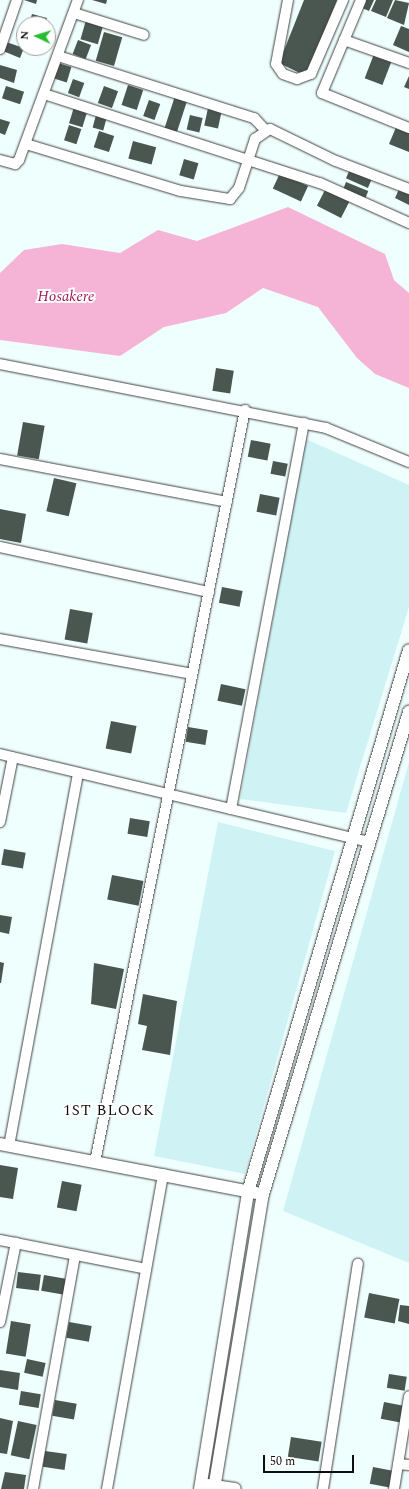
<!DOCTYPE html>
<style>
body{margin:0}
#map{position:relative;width:409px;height:1489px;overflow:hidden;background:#effffe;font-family:Spectral,serif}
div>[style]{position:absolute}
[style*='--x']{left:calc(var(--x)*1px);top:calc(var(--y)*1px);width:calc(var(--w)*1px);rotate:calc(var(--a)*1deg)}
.farmland>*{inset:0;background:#cff3f4}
.water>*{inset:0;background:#f5b4d5}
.building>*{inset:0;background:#4a5650;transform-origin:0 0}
.roads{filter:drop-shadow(0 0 1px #414141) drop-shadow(0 0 1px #414141)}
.minor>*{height:10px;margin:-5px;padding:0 5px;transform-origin:5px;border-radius:5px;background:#fff}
.tertiary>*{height:12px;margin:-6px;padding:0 6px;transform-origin:6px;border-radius:6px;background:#fff}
span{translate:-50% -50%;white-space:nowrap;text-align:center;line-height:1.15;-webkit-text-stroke:4px #fff;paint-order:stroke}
.water-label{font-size:15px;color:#9e1853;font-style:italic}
.neighbourhood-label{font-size:15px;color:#0e0e0e;letter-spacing:1px}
.north{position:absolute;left:16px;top:16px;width:40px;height:40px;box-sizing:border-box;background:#fff;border:1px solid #9f9f9f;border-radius:50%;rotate:274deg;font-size:11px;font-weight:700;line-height:16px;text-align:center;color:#0e0e0e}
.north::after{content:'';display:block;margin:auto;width:14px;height:18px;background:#27bc32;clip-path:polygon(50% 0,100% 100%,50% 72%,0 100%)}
.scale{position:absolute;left:263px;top:1455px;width:91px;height:18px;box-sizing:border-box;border:2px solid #0e0e0e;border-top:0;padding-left:5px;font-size:12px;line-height:14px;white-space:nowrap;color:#0e0e0e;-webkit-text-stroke:3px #fff;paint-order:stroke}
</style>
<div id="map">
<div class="farmland">
<div style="clip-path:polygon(306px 439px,409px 485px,409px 607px,346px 813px,240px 799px)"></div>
<div style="clip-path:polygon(409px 762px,409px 1263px,283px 1211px)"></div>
<div style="clip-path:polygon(218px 822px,335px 851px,245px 1174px,154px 1156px)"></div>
</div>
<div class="water">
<div style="clip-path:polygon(288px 207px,385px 254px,394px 280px,409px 293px,409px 388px,375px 374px,357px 358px,318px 307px,263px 288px,226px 313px,164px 327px,120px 356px,0 340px,0 273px,24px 250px,62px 244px,120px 253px,158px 230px,197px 241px)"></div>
</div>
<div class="building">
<div style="clip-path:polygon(24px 0,37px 0,36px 4px)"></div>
<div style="clip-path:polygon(92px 0,107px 0,106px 4px)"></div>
<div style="clip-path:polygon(304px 0,337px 0,306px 76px,279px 63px)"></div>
<div style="clip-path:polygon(366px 0,374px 0,369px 11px,362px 8px)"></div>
<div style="clip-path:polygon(376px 0,393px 0,386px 17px,371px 11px)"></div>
<div style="clip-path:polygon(395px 0,409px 3px,404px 25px,387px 18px)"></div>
<div style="clip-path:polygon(32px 14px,47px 18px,45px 24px,29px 24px)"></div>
<div style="left:86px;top:20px;width:18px;height:20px;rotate:16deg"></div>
<div style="clip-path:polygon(401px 26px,409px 29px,409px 52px,393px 45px)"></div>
<div style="left:104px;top:32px;width:19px;height:30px;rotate:16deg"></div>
<div style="left:78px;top:40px;width:14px;height:15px;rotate:21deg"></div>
<div style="clip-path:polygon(6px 42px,24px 48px,20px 58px,3px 51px)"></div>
<div style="left:374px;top:54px;width:19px;height:26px;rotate:21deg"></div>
<div style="left:58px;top:63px;width:14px;height:16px;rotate:17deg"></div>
<div style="clip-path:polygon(0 65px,17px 70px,14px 83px,0 78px)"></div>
<div style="clip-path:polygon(409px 76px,409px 89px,404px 87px)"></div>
<div style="left:73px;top:79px;width:12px;height:15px;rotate:20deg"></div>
<div style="left:128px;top:85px;width:16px;height:21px;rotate:18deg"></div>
<div style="left:6px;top:86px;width:19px;height:13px;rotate:18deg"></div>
<div style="left:104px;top:86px;width:15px;height:18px;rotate:20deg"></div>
<div style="left:175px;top:96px;width:13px;height:35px;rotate:18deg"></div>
<div style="left:149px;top:100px;width:12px;height:17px;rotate:20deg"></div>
<div style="left:74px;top:107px;width:14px;height:17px;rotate:17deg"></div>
<div style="left:208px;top:108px;width:14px;height:18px;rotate:12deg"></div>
<div style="left:96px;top:115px;width:11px;height:13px;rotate:15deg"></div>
<div style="left:190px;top:115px;width:13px;height:15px;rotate:13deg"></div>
<div style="clip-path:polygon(0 119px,10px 122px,5px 135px,0 133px)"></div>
<div style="left:69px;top:125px;width:13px;height:16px;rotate:18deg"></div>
<div style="clip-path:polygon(397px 125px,409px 130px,409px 152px,389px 144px)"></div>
<div style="left:99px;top:131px;width:16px;height:17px;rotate:18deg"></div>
<div style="left:133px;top:141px;width:24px;height:18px;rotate:15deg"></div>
<div style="left:184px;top:159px;width:15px;height:17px;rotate:16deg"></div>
<div style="left:350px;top:169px;width:24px;height:10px;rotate:24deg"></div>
<div style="left:280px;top:173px;width:31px;height:17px;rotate:25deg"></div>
<div style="left:346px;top:182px;width:24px;height:8px;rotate:22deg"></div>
<div style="clip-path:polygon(400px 187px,409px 191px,409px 205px,395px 198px)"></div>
<div style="left:326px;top:188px;width:27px;height:20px;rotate:27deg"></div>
<div style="left:216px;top:368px;width:18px;height:23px;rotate:9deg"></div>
<div style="left:23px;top:422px;width:22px;height:34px;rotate:10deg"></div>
<div style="left:251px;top:440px;width:20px;height:17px;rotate:11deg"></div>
<div style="left:273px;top:461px;width:15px;height:13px;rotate:11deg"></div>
<div style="left:54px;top:478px;width:23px;height:34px;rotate:13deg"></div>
<div style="left:260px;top:494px;width:20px;height:18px;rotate:11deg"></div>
<div style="clip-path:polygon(0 509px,26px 514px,21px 543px,0 539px)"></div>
<div style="left:222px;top:587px;width:21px;height:16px;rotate:11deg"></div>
<div style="left:70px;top:609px;width:23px;height:31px;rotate:10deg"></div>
<div style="left:221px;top:684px;width:25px;height:17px;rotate:12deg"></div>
<div style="left:111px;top:721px;width:26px;height:28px;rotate:11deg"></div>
<div style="left:188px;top:727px;width:20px;height:15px;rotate:9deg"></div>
<div style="left:130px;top:818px;width:20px;height:16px;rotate:9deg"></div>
<div style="left:4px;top:849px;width:22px;height:16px;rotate:10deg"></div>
<div style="left:112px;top:875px;width:32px;height:25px;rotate:11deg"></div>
<div style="clip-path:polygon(0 915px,12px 917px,9px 934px,0 932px)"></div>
<div style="clip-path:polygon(0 962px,4px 963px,1px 983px,0 983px)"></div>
<div style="clip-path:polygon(94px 963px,124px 969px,116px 1009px,91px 1004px)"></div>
<div style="clip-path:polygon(143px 994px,177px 1001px,170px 1055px,142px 1050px,147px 1026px,138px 1024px)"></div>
<div style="clip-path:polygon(0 1165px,18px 1168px,13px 1199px,0 1197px)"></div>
<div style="left:62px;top:1181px;width:20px;height:27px;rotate:11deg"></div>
<div style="left:18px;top:1272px;width:23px;height:16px;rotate:7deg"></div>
<div style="left:44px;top:1275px;width:22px;height:16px;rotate:10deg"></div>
<div style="left:369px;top:1293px;width:31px;height:25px;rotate:11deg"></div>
<div style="clip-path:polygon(400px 1305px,409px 1306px,409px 1324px,398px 1321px)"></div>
<div style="left:11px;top:1321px;width:20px;height:33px;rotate:9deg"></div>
<div style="left:69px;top:1322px;width:23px;height:16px;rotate:10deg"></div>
<div style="left:27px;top:1359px;width:19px;height:14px;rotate:12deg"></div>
<div style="clip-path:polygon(0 1370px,20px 1373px,18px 1390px,0 1387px)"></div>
<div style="left:389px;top:1374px;width:18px;height:14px;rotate:9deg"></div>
<div style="left:21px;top:1391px;width:20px;height:14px;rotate:9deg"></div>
<div style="left:55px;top:1400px;width:22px;height:16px;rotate:10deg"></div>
<div style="left:384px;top:1402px;width:20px;height:17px;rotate:11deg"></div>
<div style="clip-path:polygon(0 1418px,13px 1421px,7px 1454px,0 1453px)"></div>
<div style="left:18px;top:1421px;width:19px;height:35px;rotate:12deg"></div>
<div style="left:291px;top:1437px;width:31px;height:20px;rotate:9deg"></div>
<div style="left:45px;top:1451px;width:22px;height:16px;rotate:8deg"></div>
<div style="left:373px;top:1467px;width:20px;height:17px;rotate:11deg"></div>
<div style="clip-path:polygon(5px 1472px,26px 1475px,24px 1489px,1px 1489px)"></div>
</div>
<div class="roads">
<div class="minor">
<div style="--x:288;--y:0;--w:65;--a:100.6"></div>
<div style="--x:276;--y:64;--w:12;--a:55"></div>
<div style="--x:283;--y:74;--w:15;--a:20"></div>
<div style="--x:297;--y:79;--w:15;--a:-20"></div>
<div style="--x:311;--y:74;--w:81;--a:-66.6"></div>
<div style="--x:361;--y:0;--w:101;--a:112.8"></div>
<div style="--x:322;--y:93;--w:94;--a:21.9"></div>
<div style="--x:74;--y:13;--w:73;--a:17.4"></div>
<div style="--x:344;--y:40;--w:69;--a:19.5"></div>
<div style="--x:0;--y:49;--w:52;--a:-70.9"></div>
<div style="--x:58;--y:56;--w:206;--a:17.6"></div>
<div style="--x:254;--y:118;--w:16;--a:47"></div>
<div style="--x:44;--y:94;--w:290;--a:17.9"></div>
<div style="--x:320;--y:183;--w:98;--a:24.2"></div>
<div style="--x:26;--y:144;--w:162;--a:16.9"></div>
<div style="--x:181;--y:191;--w:50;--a:9.3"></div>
<div style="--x:230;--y:199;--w:14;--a:-51"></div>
<div style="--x:239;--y:188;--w:52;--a:-71.9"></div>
<div style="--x:255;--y:139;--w:18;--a:-34"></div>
<div style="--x:270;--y:129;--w:73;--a:25.9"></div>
<div style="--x:336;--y:161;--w:78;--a:21"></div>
<div style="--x:0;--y:160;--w:16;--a:15"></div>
<div style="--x:15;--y:164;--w:6;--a:-45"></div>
<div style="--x:19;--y:160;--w:171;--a:-69.8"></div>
<div style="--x:0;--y:364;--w:332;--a:11.1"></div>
<div style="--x:326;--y:428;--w:90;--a:22.3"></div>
<div style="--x:0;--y:459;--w:231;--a:10.7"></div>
<div style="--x:0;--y:547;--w:214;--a:12.2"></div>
<div style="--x:0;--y:639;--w:195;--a:10.3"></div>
<div style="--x:0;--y:754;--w:380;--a:13.4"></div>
<div style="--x:231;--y:809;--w:393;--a:-79.3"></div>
<div style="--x:0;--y:822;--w:66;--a:-78.7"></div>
<div style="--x:9;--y:1146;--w:379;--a:-79.5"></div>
<div style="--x:95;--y:1162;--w:767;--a:-78.72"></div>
<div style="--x:0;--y:1240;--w:149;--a:11.2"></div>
<div style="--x:0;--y:1322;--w:81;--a:-78.6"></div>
<div style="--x:398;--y:1464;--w:11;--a:5"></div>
<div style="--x:33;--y:1489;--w:238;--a:-79.8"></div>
<div style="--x:107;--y:1489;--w:320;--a:-79.9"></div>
<div style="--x:323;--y:1489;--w:228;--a:-81.2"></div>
<div style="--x:394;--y:1489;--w:94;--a:-80.8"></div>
</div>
<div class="tertiary">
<div style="--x:0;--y:1144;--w:261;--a:10.8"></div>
<div style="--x:207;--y:1485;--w:28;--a:8"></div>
<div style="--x:200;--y:1489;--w:301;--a:-80.8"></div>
<div style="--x:248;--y:1192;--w:565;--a:-73.46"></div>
<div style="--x:214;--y:1489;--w:299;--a:-80.6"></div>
<div style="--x:263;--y:1194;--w:504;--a:-73.15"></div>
</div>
</div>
<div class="water-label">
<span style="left:66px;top:297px">Hosakere</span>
</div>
<div class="neighbourhood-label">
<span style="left:109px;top:1111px">1ST BLOCK</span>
</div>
<div class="north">N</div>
<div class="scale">50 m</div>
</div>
